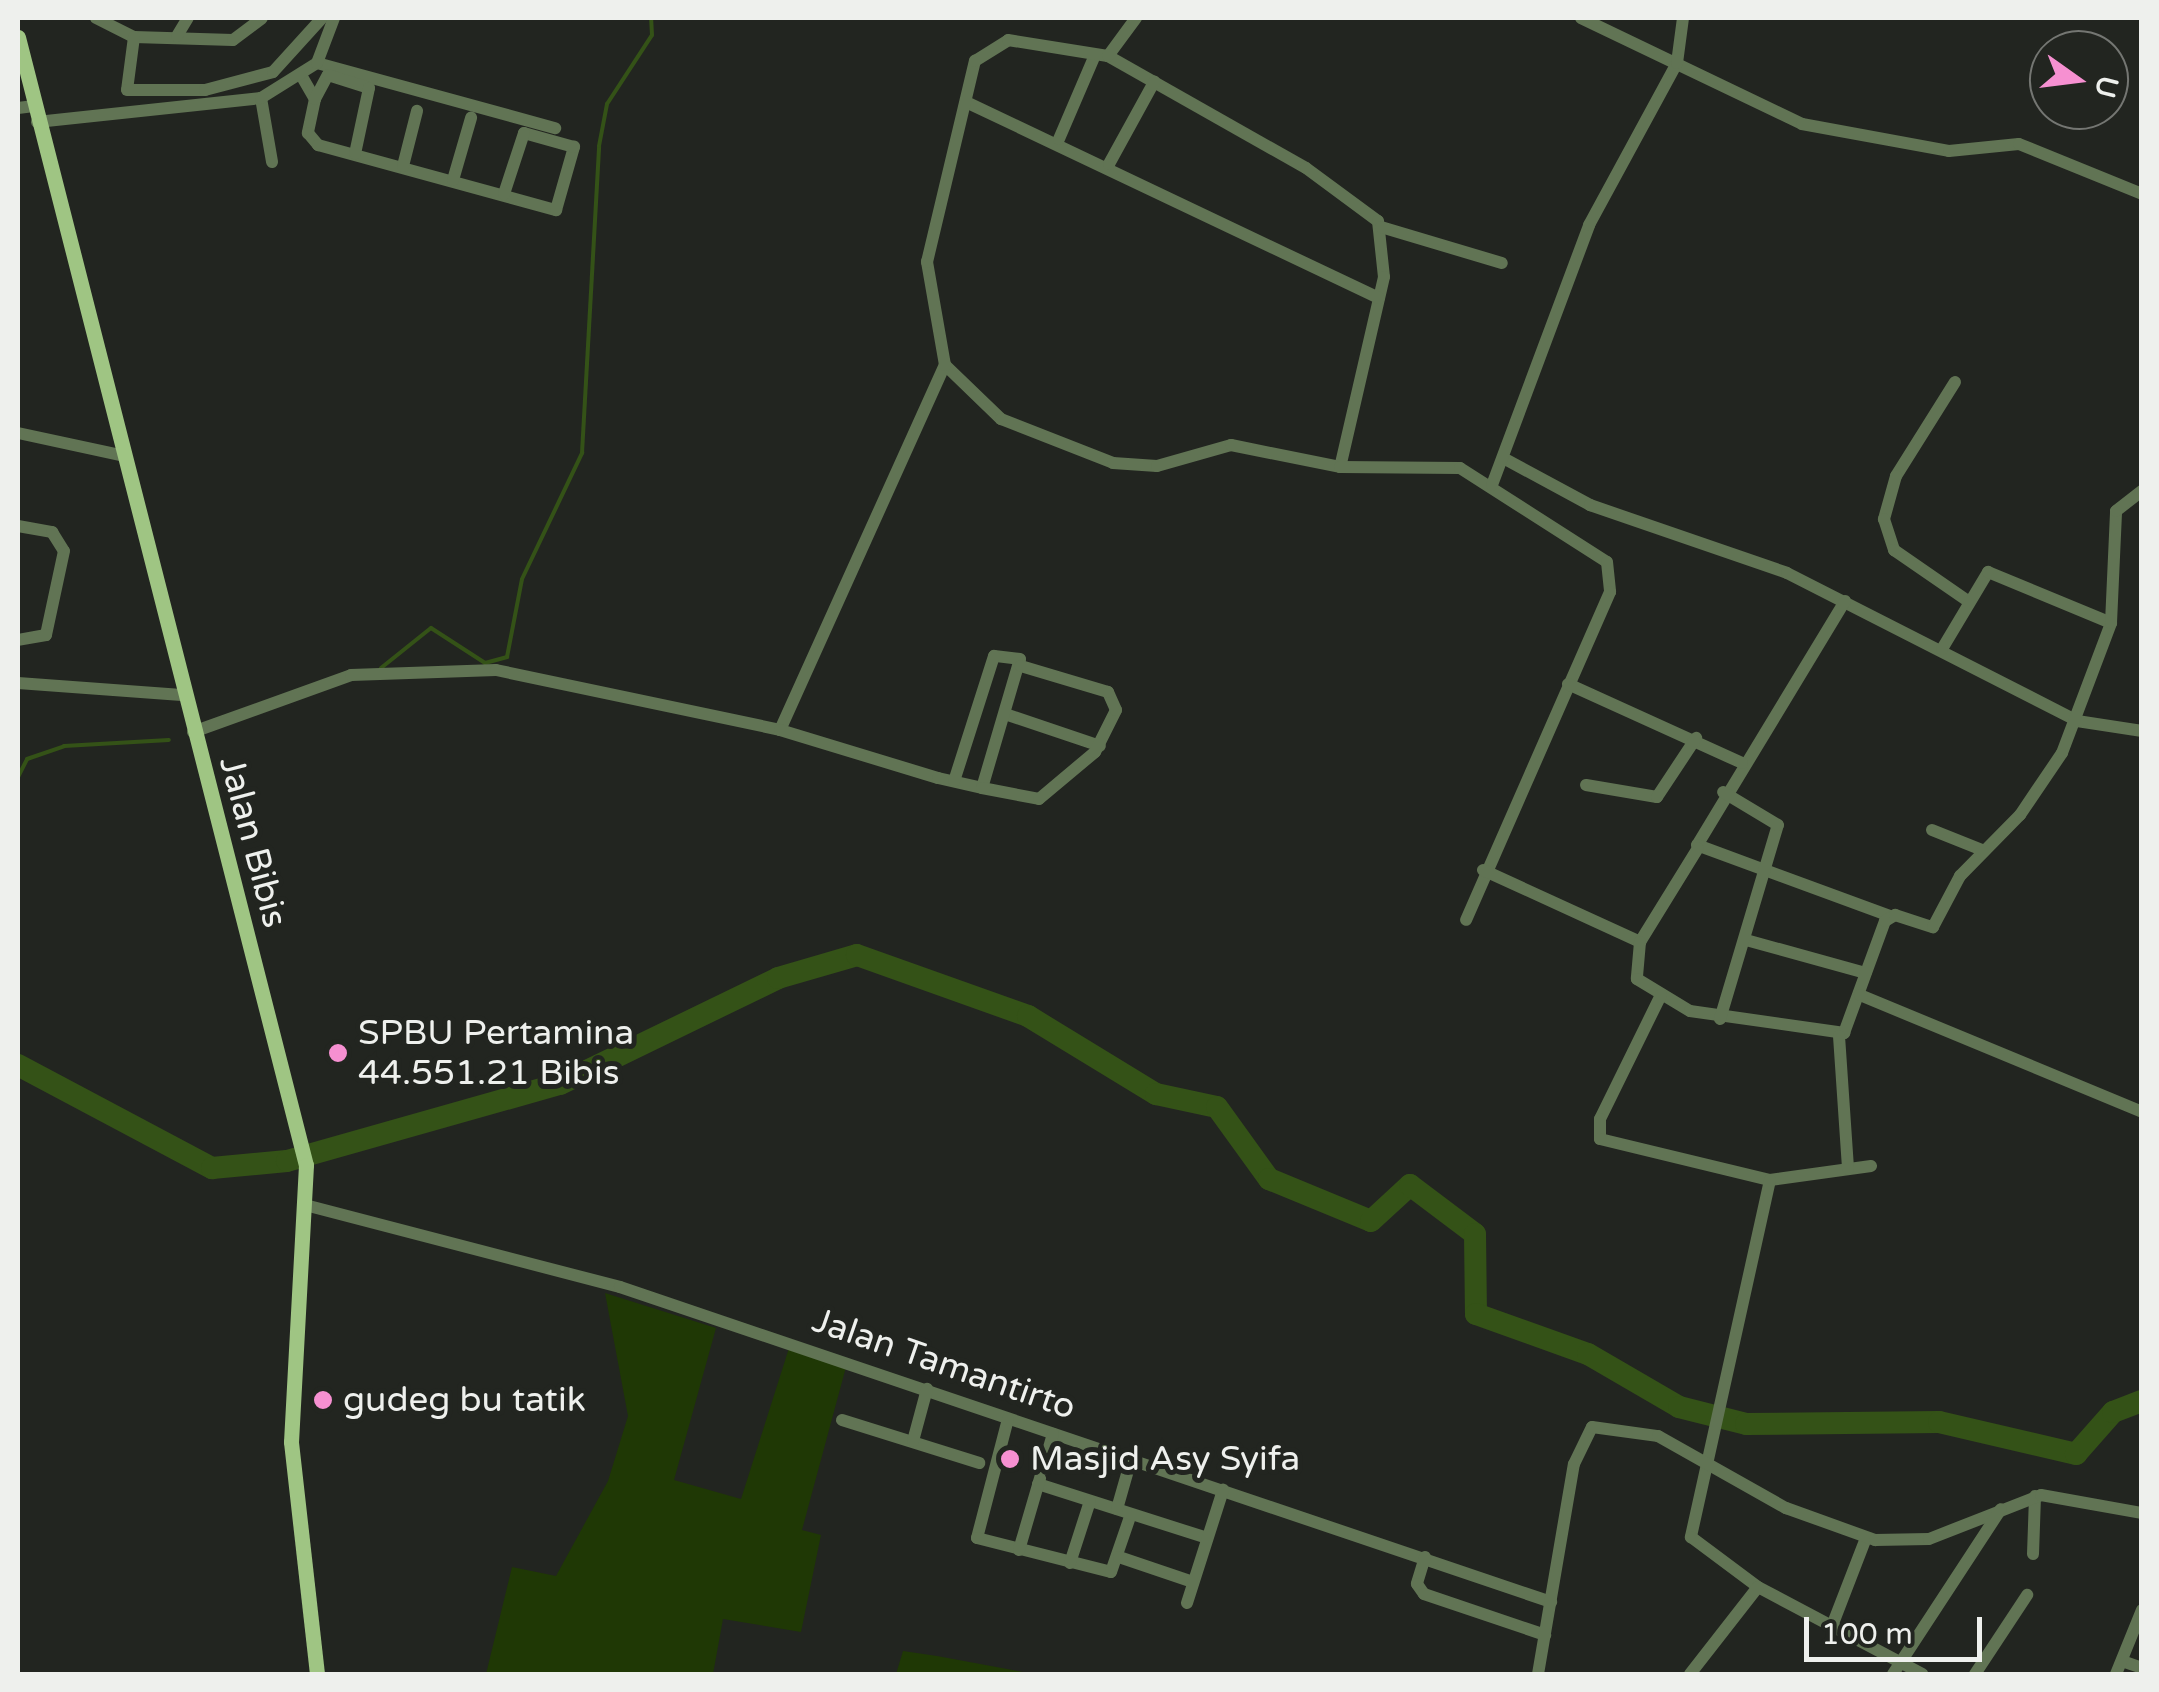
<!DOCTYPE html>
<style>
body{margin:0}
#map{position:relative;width:2159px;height:1692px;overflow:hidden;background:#222520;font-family:"Varela Round",sans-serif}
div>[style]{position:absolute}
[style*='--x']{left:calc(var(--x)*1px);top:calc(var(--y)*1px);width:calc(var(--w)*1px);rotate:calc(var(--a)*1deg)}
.green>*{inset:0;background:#1f3805}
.stream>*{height:4px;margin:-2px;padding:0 2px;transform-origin:2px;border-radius:2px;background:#345217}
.river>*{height:22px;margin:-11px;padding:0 11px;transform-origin:11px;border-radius:11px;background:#345217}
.minor>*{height:12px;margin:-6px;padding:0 6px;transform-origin:6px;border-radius:6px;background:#617454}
.major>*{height:15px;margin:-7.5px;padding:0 7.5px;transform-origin:7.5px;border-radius:7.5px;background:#9fc583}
.dots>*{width:28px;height:28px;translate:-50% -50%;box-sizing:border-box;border:5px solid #222520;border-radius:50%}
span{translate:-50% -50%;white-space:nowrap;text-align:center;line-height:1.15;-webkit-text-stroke:10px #222520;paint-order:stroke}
.street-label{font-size:35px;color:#eef0ed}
.poi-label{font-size:35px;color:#eef0ed}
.left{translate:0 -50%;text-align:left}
.frame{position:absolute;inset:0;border:20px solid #eef0ed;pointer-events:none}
.north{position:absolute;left:2029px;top:30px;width:100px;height:100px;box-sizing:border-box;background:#222520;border:2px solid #747672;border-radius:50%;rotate:104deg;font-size:28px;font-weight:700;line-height:40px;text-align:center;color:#eef0ed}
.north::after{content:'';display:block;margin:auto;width:35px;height:45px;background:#f690d1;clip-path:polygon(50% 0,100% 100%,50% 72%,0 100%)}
.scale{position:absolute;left:1804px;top:1617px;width:178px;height:45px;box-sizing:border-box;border:5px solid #eef0ed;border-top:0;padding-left:12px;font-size:30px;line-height:35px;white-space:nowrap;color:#eef0ed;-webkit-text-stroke:8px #222520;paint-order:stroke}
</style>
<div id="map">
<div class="green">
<div style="clip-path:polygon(605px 1293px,716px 1328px,674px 1480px,741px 1499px,789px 1348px,846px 1367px,802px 1530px,821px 1535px,801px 1632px,723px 1619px,713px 1674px,486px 1674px,512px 1567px,556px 1576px,608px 1481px,628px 1416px)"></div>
<div style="clip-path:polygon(903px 1651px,937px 1656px,1034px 1674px,896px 1674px)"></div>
</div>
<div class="stream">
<div style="--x:381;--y:668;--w:64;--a:-38.7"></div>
<div style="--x:431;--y:628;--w:64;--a:32.9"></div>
<div style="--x:485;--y:663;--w:23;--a:-15"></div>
<div style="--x:507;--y:657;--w:79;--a:-79.1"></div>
<div style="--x:522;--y:579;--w:140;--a:-64.5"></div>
<div style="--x:582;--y:453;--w:307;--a:-86.8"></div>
<div style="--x:599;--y:146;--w:43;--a:-79.2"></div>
<div style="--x:607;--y:104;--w:82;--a:-56.9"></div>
<div style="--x:652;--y:35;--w:17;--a:-93"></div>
<div style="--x:18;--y:777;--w:20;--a:-63"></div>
<div style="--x:27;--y:759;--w:39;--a:-19"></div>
<div style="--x:64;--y:746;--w:105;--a:-3.3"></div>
</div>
<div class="river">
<div style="--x:18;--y:1065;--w:220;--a:28"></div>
<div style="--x:212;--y:1168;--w:75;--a:-5.3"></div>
<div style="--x:287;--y:1161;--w:284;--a:-15.8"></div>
<div style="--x:560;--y:1084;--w:242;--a:-25.9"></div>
<div style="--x:778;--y:978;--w:82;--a:-16.2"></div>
<div style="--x:857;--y:955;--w:182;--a:19.6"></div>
<div style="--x:1028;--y:1016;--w:150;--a:31.4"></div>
<div style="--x:1156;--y:1094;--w:62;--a:12"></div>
<div style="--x:1217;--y:1107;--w:89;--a:54.2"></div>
<div style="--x:1269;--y:1179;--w:110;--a:22.4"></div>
<div style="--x:1371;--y:1221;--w:53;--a:-42.7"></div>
<div style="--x:1410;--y:1185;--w:81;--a:37"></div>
<div style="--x:1475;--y:1234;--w:80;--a:89.3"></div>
<div style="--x:1476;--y:1314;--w:119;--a:19.7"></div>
<div style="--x:1588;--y:1354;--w:105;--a:30.2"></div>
<div style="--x:1679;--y:1407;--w:69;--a:14.2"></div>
<div style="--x:1746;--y:1424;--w:193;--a:-0.6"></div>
<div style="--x:1939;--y:1422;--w:141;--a:13.1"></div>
<div style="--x:2076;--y:1454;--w:56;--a:-48.6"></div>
<div style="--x:2113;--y:1412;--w:31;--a:-21"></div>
</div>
<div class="minor">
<div style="--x:96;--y:18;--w:42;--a:26.6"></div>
<div style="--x:134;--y:37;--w:99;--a:1.7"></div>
<div style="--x:233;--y:40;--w:36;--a:-37"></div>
<div style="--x:1581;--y:18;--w:245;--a:25.6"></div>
<div style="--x:1802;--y:124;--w:149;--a:10.4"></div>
<div style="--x:1949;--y:151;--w:70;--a:-5.7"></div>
<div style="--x:2019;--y:144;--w:133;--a:22.1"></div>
<div style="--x:177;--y:36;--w:21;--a:-59"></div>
<div style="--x:134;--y:37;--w:53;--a:97.5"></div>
<div style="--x:127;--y:90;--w:78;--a:0"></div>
<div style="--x:205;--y:90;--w:70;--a:-14.8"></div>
<div style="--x:273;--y:72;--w:73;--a:-47.8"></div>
<div style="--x:1108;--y:56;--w:227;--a:29.5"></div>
<div style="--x:1306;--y:168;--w:89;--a:36.4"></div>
<div style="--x:1378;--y:221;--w:56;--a:83.9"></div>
<div style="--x:1384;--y:277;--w:195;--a:103"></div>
<div style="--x:317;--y:63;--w:247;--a:15.3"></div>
<div style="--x:301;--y:75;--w:28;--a:60"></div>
<div style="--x:315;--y:99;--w:35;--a:102"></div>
<div style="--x:308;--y:133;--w:16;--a:50"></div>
<div style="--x:318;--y:145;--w:247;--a:15.3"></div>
<div style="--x:556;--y:210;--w:66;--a:-74.1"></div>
<div style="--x:574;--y:147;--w:52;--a:-164.4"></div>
<div style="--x:524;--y:133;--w:64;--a:108.2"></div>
<div style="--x:261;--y:98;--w:65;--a:80.2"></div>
<div style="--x:315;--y:99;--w:27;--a:-62"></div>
<div style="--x:328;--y:75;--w:43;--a:17.6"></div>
<div style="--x:369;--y:88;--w:67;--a:102"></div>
<div style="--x:966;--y:102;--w:457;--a:25.4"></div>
<div style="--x:18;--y:108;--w:16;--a:-7"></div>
<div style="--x:37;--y:122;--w:225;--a:-6.1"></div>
<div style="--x:261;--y:98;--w:66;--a:-32"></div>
<div style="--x:317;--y:63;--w:48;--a:-69.3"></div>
<div style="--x:1059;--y:139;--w:91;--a:-66.8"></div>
<div style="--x:1109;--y:164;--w:94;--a:-61.2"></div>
<div style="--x:403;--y:166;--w:57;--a:-75.7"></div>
<div style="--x:453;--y:180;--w:65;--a:-73.8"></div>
<div style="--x:1381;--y:227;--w:126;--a:16.6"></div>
<div style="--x:945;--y:365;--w:78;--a:44"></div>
<div style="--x:1001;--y:419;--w:120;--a:21.4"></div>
<div style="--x:1113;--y:463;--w:44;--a:3.9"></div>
<div style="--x:1157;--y:466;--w:77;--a:-15.8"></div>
<div style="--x:1231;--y:445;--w:111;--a:11.4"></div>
<div style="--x:1340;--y:467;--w:120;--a:0.5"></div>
<div style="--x:1460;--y:468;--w:174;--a:32.6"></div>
<div style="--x:1607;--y:562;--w:30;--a:84"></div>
<div style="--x:1610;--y:592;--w:358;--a:113.7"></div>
<div style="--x:1955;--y:382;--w:111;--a:122.1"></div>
<div style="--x:1896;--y:476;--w:45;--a:105.6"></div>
<div style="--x:1884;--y:519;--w:33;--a:72"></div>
<div style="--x:1894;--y:550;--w:90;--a:34.6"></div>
<div style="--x:18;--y:433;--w:105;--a:12.1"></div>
<div style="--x:1505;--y:459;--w:97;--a:28.4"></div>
<div style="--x:1590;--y:505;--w:208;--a:19"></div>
<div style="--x:1787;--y:573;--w:326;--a:27"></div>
<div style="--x:2077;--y:721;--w:66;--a:8.7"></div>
<div style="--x:1492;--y:485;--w:278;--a:-69.5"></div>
<div style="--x:1589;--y:225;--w:184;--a:-61.5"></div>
<div style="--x:1677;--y:63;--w:45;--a:-82.4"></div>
<div style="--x:18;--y:526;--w:35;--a:10"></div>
<div style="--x:52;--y:532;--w:22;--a:58"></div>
<div style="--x:64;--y:551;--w:86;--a:102.1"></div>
<div style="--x:46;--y:635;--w:28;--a:170"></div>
<div style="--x:1845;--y:601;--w:285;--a:121.2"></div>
<div style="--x:1697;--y:845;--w:206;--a:20.2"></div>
<div style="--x:1942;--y:649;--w:90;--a:-59.1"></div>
<div style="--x:1988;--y:572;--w:133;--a:22.5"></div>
<div style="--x:18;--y:683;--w:164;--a:4.2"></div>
<div style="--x:1568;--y:684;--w:191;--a:24.4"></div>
<div style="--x:1005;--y:714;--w:100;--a:18.6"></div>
<div style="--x:780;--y:730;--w:401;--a:-65.7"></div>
<div style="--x:945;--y:365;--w:105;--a:-99.9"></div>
<div style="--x:927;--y:262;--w:207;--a:-76.6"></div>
<div style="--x:975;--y:61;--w:39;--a:-32"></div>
<div style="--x:1008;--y:40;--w:101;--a:9.1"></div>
<div style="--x:1108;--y:56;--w:47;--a:-53.6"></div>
<div style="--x:193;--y:732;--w:168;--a:-19.8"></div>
<div style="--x:351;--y:675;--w:145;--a:-2"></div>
<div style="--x:496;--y:670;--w:290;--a:11.9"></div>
<div style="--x:780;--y:730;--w:165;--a:16.9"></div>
<div style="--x:938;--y:778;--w:45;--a:12.8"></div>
<div style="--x:982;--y:788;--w:134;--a:-73.6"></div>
<div style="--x:1020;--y:659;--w:26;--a:-173"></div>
<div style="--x:994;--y:656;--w:131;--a:107.7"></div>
<div style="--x:1586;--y:785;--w:72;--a:9.6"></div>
<div style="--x:1657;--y:797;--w:71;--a:-56.5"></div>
<div style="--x:982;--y:788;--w:58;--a:10.9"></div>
<div style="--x:1039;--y:799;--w:73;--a:-40"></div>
<div style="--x:1095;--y:752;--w:47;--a:-63.4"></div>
<div style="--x:1116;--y:710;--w:20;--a:-114"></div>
<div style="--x:1108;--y:692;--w:91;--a:-163.4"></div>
<div style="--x:1932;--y:830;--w:54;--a:21.8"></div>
<div style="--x:1483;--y:870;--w:173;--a:24.6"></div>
<div style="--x:1640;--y:942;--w:110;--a:-58.3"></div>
<div style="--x:1746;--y:940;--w:124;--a:15.4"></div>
<div style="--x:1640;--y:942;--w:37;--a:95"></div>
<div style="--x:1637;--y:979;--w:62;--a:31.1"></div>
<div style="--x:1690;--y:1011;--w:156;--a:8.1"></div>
<div style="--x:1844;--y:1033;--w:119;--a:-69.9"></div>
<div style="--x:1885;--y:921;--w:12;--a:-31"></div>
<div style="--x:1895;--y:915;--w:40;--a:18"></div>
<div style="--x:1933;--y:927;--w:58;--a:-62.1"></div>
<div style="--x:1960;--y:876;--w:86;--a:-45.5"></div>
<div style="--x:2020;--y:815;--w:75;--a:-55.9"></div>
<div style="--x:2062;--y:753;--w:139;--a:-69.3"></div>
<div style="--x:2111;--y:623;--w:112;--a:-87.4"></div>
<div style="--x:2116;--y:511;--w:33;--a:-38"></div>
<div style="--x:1661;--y:995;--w:138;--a:116.2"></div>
<div style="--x:1600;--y:1119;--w:20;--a:90"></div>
<div style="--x:1600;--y:1139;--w:175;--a:13.6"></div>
<div style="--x:1770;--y:1180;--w:102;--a:-7.9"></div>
<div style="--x:1860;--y:995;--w:305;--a:22.5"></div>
<div style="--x:1720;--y:1019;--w:202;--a:-73.4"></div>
<div style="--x:1778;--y:825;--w:64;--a:-149"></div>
<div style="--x:1839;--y:1036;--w:133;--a:86.1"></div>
<div style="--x:1770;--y:1180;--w:366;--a:102.5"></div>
<div style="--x:1691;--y:1537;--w:84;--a:36.7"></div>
<div style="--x:1758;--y:1587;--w:186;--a:27.9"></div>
<div style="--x:309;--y:1206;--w:321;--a:14.6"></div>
<div style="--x:620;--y:1287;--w:983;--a:18.69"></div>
<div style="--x:1008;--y:1419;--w:123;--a:104.6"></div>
<div style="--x:977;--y:1538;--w:138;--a:14.2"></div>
<div style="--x:1111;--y:1572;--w:61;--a:-71"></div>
<div style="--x:842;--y:1420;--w:144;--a:17.4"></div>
<div style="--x:913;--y:1441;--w:54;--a:-74.9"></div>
<div style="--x:1038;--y:1484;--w:177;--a:17.7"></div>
<div style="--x:1117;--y:1509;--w:51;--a:-74.1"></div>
<div style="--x:1019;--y:1550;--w:121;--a:-73.7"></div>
<div style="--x:2033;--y:1554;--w:58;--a:-88"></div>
<div style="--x:1119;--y:1557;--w:78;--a:18.7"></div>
<div style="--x:1425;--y:1557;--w:28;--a:107"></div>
<div style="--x:1417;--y:1584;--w:12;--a:55"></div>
<div style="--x:1424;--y:1594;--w:128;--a:18.7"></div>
<div style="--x:1070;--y:1563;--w:65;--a:-72.1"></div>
<div style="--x:1187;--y:1603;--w:119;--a:-72.3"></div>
<div style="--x:1832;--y:1626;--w:94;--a:-68.9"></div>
<div style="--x:2122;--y:1661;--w:21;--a:19"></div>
<div style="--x:1538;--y:1674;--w:213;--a:-80.3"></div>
<div style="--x:1574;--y:1464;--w:41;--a:-64.1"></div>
<div style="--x:1592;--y:1427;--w:67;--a:7.8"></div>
<div style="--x:1658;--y:1436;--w:147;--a:29.4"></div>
<div style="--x:1786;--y:1508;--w:95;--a:19.8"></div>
<div style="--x:1875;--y:1540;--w:54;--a:-1.1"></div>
<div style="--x:1929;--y:1539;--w:120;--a:-21.4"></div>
<div style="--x:2041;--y:1495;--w:103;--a:10.1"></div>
<div style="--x:1690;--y:1674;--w:110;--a:-52"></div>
<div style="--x:1893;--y:1674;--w:197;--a:-56.8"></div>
<div style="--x:1975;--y:1674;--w:95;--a:-56.6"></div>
<div style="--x:2116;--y:1674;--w:69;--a:-67.9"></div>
</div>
<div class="major">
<div style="--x:18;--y:37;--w:1164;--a:75.68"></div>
<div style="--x:306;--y:1165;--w:277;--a:93.1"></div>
<div style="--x:291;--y:1442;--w:233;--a:83.6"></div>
</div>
<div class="dots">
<div style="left:338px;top:1053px;background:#f690d1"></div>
<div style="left:323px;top:1400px;background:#f690d1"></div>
<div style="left:1010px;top:1459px;background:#f690d1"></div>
</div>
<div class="street-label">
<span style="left:253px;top:842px;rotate:75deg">Jalan Bibis</span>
<span style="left:944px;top:1364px;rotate:19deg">Jalan Tamantirto</span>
</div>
<div class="poi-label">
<span class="left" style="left:358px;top:1053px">SPBU Pertamina<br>44.551.21 Bibis</span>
<span class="left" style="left:343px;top:1400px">gudeg bu tatik</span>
<span class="left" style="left:1030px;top:1459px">Masjid Asy Syifa</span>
</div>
<div class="frame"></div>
<div class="north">U</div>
<div class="scale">100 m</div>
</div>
